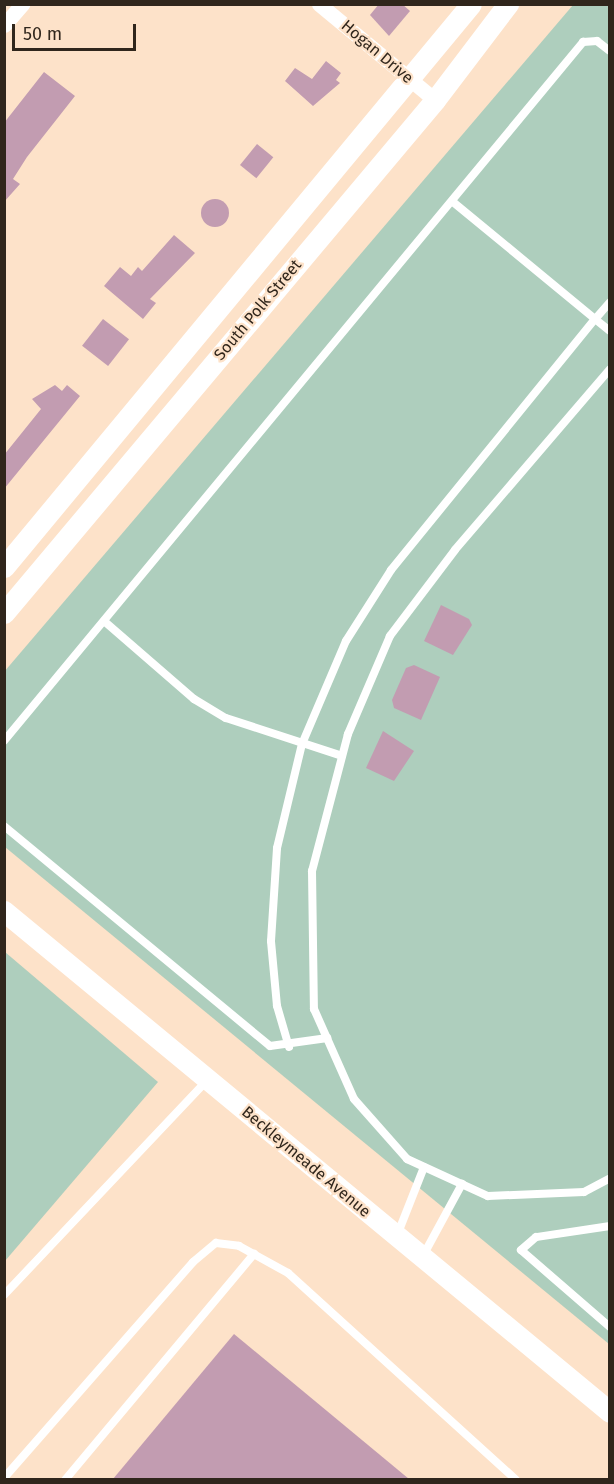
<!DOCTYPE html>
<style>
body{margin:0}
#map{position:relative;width:614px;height:1484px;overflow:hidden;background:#fde2c9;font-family:"Fira Sans",sans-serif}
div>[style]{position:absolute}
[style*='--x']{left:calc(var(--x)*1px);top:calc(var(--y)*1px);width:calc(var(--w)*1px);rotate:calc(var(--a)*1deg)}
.green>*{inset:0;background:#aecebd}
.building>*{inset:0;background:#c29cb1;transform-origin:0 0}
.round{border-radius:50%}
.lane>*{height:8px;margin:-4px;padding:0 4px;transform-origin:4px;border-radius:4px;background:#fff}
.street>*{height:15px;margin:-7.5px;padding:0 7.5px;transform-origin:7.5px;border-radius:7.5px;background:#fff}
.secondary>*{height:21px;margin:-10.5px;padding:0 10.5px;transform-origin:10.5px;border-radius:10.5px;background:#fff}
span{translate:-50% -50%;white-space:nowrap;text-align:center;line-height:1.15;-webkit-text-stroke:4.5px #fde2c9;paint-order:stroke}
.street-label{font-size:16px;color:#30261c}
.frame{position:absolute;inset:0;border:6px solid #30261c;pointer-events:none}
.scale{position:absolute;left:12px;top:24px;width:124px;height:27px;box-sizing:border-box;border:3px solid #30261c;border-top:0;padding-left:8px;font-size:18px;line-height:21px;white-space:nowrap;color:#30261c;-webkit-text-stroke:4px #fde2c9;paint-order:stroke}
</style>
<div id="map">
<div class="green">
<div style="clip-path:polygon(573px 5px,609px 5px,609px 1344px,5px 847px,4px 672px)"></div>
<div style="clip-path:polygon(5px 952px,158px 1082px,5px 1261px)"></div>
</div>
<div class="building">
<div style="clip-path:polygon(379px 4px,402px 4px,410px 11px,389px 36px,370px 15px)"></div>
<div style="clip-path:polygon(326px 61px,341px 73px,336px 80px,340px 83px,313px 106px,285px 81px,295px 68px,312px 79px)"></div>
<div style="clip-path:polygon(44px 72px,75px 96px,27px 157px,13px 179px,20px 184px,4px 202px,4px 123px)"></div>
<div style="left:257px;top:144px;width:21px;height:27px;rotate:39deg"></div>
<div class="round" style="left:201px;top:199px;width:28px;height:28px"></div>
<div style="clip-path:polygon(174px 235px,195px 253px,150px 299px,156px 303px,143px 319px,104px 286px,120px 267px,131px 276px,138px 267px,142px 271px)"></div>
<div style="left:103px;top:319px;width:33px;height:34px;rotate:38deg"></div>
<div style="clip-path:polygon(55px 385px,62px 391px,67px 385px,80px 396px,4px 489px,4px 455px,41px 409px,32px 399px)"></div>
<div style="clip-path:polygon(441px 605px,469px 619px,472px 625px,453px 655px,424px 641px)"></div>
<div style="clip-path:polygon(414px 665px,440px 677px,421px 720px,394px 708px,392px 700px,406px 668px)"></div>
<div style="clip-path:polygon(383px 731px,414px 751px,394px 781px,366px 768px)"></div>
<div style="clip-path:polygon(234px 1334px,409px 1479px,113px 1479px)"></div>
</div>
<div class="lane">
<div style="--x:610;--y:302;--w:23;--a:131"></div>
<div style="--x:595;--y:319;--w:19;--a:39"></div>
<div style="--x:610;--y:369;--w:238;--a:130.6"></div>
<div style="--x:455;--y:550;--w:108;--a:127.1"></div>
<div style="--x:390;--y:636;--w:107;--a:113.2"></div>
<div style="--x:348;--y:734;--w:142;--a:104.7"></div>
<div style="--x:312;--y:871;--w:138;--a:89.2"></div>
<div style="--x:314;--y:1009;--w:98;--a:66"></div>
<div style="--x:354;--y:1099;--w:80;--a:48.5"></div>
<div style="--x:407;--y:1159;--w:89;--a:24.6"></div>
<div style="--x:488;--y:1196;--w:96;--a:-2.4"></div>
<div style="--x:584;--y:1192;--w:30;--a:-28"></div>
<div style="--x:104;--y:621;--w:119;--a:40.9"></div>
<div style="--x:194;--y:699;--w:37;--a:31"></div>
<div style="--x:226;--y:718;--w:122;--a:18.1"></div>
<div style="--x:4;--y:741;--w:908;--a:-50.36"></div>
<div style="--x:583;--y:42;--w:14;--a:-4"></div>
<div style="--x:597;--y:41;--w:16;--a:38"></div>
<div style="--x:4;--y:826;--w:345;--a:39.6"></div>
<div style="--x:270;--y:1046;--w:58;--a:-8"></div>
<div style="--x:289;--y:1047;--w:43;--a:-106.3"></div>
<div style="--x:277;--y:1006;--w:65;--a:-95.3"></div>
<div style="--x:271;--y:941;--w:93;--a:-86.3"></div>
<div style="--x:277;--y:848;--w:107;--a:-76.5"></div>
<div style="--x:302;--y:744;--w:112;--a:-66.9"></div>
<div style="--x:346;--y:641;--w:84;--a:-57.6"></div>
<div style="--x:391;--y:570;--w:323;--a:-50.9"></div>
<div style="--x:595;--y:319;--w:185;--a:-140.5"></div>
<div style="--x:610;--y:1226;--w:75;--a:171.5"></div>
<div style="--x:536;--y:1237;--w:20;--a:139"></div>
<div style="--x:521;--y:1250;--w:118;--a:40.9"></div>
<div style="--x:398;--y:1233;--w:71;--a:-68.5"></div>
<div style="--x:424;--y:1254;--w:80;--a:-61.5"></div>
<div style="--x:4;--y:1295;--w:296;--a:-46.6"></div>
<div style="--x:4;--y:1478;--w:287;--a:-48.8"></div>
<div style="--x:193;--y:1262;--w:30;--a:-40"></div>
<div style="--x:216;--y:1243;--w:23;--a:7"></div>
<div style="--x:239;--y:1246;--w:56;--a:28.9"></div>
<div style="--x:288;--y:1273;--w:308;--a:42.2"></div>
<div style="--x:65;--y:1480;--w:295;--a:-50.1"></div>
</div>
<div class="street">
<div style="--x:319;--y:4;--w:151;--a:39.6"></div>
<div style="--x:4;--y:25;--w:28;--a:-49"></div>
</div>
<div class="secondary">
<div style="--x:4;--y:567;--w:731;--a:-50.32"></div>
<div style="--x:4;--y:613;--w:670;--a:-49.96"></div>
<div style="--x:435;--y:100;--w:121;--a:-52.8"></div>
<div style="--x:4;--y:911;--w:786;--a:39.58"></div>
</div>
<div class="street-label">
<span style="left:377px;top:52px;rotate:40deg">Hogan Drive</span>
<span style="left:258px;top:310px;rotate:-50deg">South Polk Street</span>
<span style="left:306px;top:1162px;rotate:40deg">Beckleymeade Avenue</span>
</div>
<div class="frame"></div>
<div class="scale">50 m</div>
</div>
